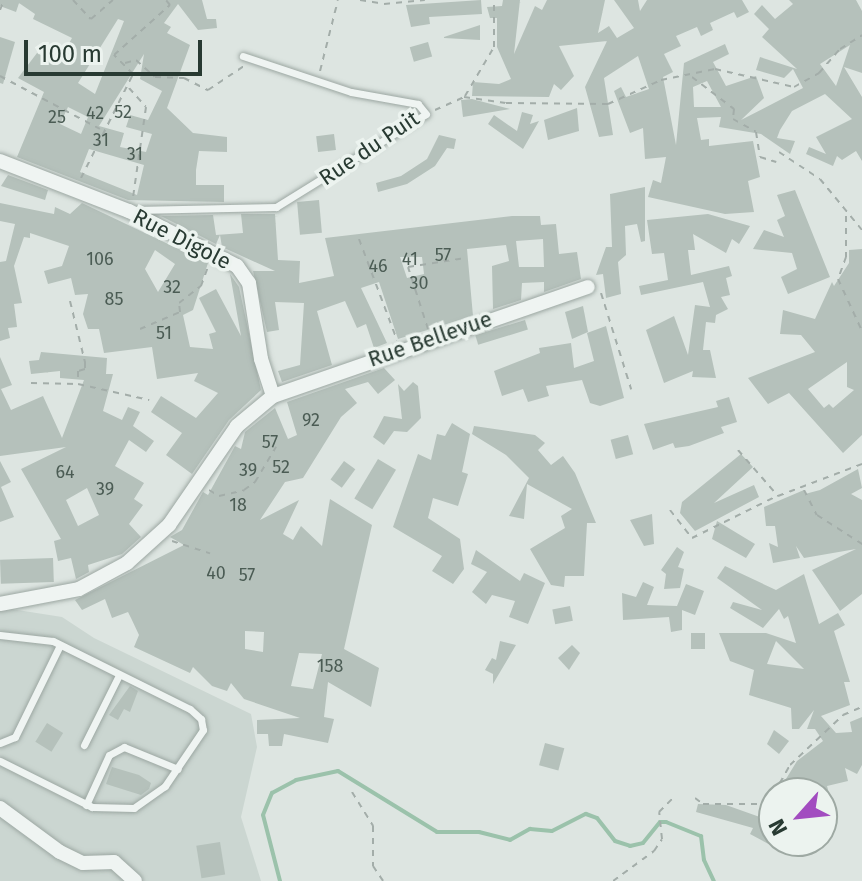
<!DOCTYPE html>
<style>
body{margin:0}
#map{position:relative;width:862px;height:881px;overflow:hidden;background:#dde5e1;font-family:"Fira Sans",sans-serif}
div>[style]{position:absolute}
[style*='--x']{left:calc(var(--x)*1px);top:calc(var(--y)*1px);width:calc(var(--w)*1px);rotate:calc(var(--a)*1deg)}
.built>*{inset:0;background:#cbd6d1}
.stream>*{height:4px;margin:-2px;padding:0 2px;transform-origin:2px;border-radius:2px;background:#9bc2ab}
.building>*{inset:0;background:#b5c1bb;transform-origin:0 0}
.path>*{height:2px;margin-top:-1px;transform-origin:0;background:repeating-linear-gradient(90deg,#a3ada9 0 6px,transparent 0 12px)}
.roads{filter:drop-shadow(0 0 2px #9ca7a2) drop-shadow(0 0 2px #9ca7a2)}
.service>*{height:7px;margin:-3.5px;padding:0 3.5px;transform-origin:3.5px;border-radius:3.5px;background:#eff4f2}
.minor>*{height:14px;margin:-7px;padding:0 7px;transform-origin:7px;border-radius:7px;background:#eff4f2}
span{translate:-50% -50%;white-space:nowrap;text-align:center;line-height:1.15;-webkit-text-stroke:7px #ecf3ef;paint-order:stroke}
.number-label{font-size:18px;color:#4b5c54}
.number-label span{-webkit-text-stroke-width:0}
.street-label{font-size:22px;color:#283a32}
.north{position:absolute;left:758px;top:777px;width:80px;height:80px;box-sizing:border-box;background:#ecf3ef;border:2px solid #9ea9a3;border-radius:50%;rotate:243deg;font-size:22px;font-weight:700;line-height:32px;text-align:center;color:#283a32}
.north::after{content:'';display:block;margin:auto;width:28px;height:36px;background:#a24cc0;clip-path:polygon(50% 0,100% 100%,50% 72%,0 100%)}
.scale{position:absolute;left:24px;top:40px;width:178px;height:36px;box-sizing:border-box;border:4px solid #283a32;border-top:0;padding-left:10px;font-size:24px;line-height:28px;white-space:nowrap;color:#283a32;-webkit-text-stroke:6px #ecf3ef;paint-order:stroke}
</style>
<div id="map">
<div class="built">
<div style="clip-path:polygon(11px 609px,62px 617px,94px 638px,251px 714px,257px 747px,241px 817px,261px 881px,0 881px,0 610px)"></div>
</div>
<div class="stream">
<div style="--x:280;--y:881;--w:68;--a:-104.4"></div>
<div style="--x:263;--y:815;--w:24;--a:-68"></div>
<div style="--x:272;--y:793;--w:27;--a:-28"></div>
<div style="--x:296;--y:780;--w:43;--a:-12.1"></div>
<div style="--x:338;--y:771;--w:116;--a:31.6"></div>
<div style="--x:437;--y:832;--w:42;--a:0"></div>
<div style="--x:479;--y:832;--w:32;--a:14"></div>
<div style="--x:510;--y:840;--w:23;--a:-29"></div>
<div style="--x:530;--y:829;--w:22;--a:5"></div>
<div style="--x:552;--y:831;--w:38;--a:-27"></div>
<div style="--x:586;--y:814;--w:12;--a:20"></div>
<div style="--x:597;--y:818;--w:29;--a:52"></div>
<div style="--x:615;--y:841;--w:16;--a:18"></div>
<div style="--x:630;--y:846;--w:13;--a:-13"></div>
<div style="--x:643;--y:843;--w:27;--a:-51"></div>
<div style="--x:660;--y:822;--w:6;--a:0"></div>
<div style="--x:666;--y:822;--w:38;--a:22"></div>
<div style="--x:701;--y:836;--w:24;--a:83"></div>
<div style="--x:704;--y:860;--w:23;--a:65"></div>
</div>
<div class="building">
<div style="clip-path:polygon(evenodd,0 0,202px 0,207px 19px,216px 19px,217px 28px,198px 30px,178px 4px,164px 23px,171px 27px,167px 33px,190px 45px,167px 108px,193px 133px,227px 137px,227px 152px,199px 151px,196px 170px,196px 185px,224px 185px,224px 202px,128px 200px,17px 157px,44px 92px,18px 78px,37px 53px,46px 58px,50px 48px,63px 54px,72px 38px,33px 19px,35px 14px,19px 3px,16px 12px,0 6px,0 0,118px 19px,124px 21px,95px 94px,78px 83px,118px 19px,0 0,144px 54px,140px 79px,162px 91px,148px 120px,130px 115px,126px 127px,152px 134px,146px 152px,120px 147px,124px 133px,99px 126px,144px 54px,0 0,68px 107px,88px 117px,81px 134px,60px 124px,68px 107px,0 0,89px 149px,144px 165px,137px 195px,80px 172px,89px 149px)"></div>
<div style="clip-path:polygon(481px 0,482px 14px,429px 17px,430px 24px,411px 27px,406px 5px)"></div>
<div style="clip-path:polygon(evenodd,503px 0,520px 0,514px 54px,535px 6px,542px 10px,547px 0,605px 0,598px 33px,609px 26px,617px 38px,634px 28px,614px 0,638px 0,640px 11px,647px 0,742px 0,749px 12px,737px 18px,734px 12px,710px 23px,713px 30px,701px 36px,697px 27px,676px 36px,681px 46px,664px 54px,673px 72px,663px 77px,676px 145px,684px 63px,725px 44px,729px 54px,713px 62px,726px 86px,756px 76px,764px 98px,741px 120px,803px 88px,793px 69px,784px 78px,756px 70px,760px 57px,797px 69px,762px 37px,769px 29px,754px 14px,762px 5px,775px 19px,793px 4px,789px 0,856px 0,862px 11px,862px 73px,844px 67px,862px 97px,862px 161px,856px 151px,842px 160px,837px 156px,833px 166px,806px 154px,809px 147px,826px 154px,816px 137px,852px 119px,825px 94px,792px 111px,780px 130px,777px 138px,795px 141px,790px 154px,761px 134px,719px 127px,721px 117px,697px 118px,701px 140px,709px 139px,709px 146px,753px 141px,760px 177px,748px 181px,754px 212px,725px 214px,648px 197px,653px 180px,661px 183px,666px 157px,645px 159px,643px 128px,630px 133px,614px 91px,621px 87px,626px 97px,649px 89px,638px 56px,604px 78px,613px 135px,599px 137px,585px 87px,607px 41px,559px 46px,574px 76px,561px 90px,554px 84px,549px 97px,472px 96px,473px 82px,499px 84px,511px 79px,497px 47px,497px 18px,490px 18px,487px 7px,502px 6px,503px 0,850px 45px,843px 66px,836px 86px,820px 64px,850px 45px,503px 0,707px 81px,721px 107px,694px 107px,693px 87px,707px 81px)"></div>
<div style="clip-path:polygon(480px 25px,480px 40px,444px 38px,444px 37px)"></div>
<div style="clip-path:polygon(0 37px,15px 42px,3px 84px,0 83px)"></div>
<div style="left:428px;top:42px;width:15px;height:19px;rotate:74deg"></div>
<div style="clip-path:polygon(472px 99px,510px 109px,463px 117px,461px 100px)"></div>
<div style="clip-path:polygon(577px 108px,579px 131px,548px 140px,544px 120px)"></div>
<div style="clip-path:polygon(522px 112px,533px 115px,530px 124px,539px 121px,523px 149px,488px 124px,494px 115px,517px 131px)"></div>
<div style="left:334px;top:134px;width:16px;height:18px;rotate:83deg"></div>
<div style="clip-path:polygon(439px 135px,456px 139px,454px 149px,447px 148px,435px 166px,407px 184px,378px 192px,376px 183px,401px 176px,427px 159px)"></div>
<div style="clip-path:polygon(8px 175px,48px 190px,45px 200px,1px 186px)"></div>
<div style="clip-path:polygon(645px 187px,645px 241px,641px 242px,637px 224px,625px 226px,626px 255px,618px 262px,621px 294px,606px 298px,603px 274px,596px 275px,606px 247px,612px 247px,610px 194px)"></div>
<div style="clip-path:polygon(795px 190px,830px 277px,788px 294px,781px 277px,797px 269px,792px 253px,753px 249px,764px 230px,784px 237px,777px 220px,785px 216px,777px 195px)"></div>
<div style="left:319px;top:200px;width:33px;height:22px;rotate:85deg"></div>
<div style="clip-path:polygon(evenodd,0 203px,54px 214px,55px 207px,70px 214px,82px 203px,208px 263px,193px 310px,183px 315px,190px 347px,213px 349px,209px 334px,216px 332px,199px 298px,216px 289px,241px 336px,230px 274px,239px 287px,261px 390px,229px 420px,192px 474px,166px 455px,182px 433px,151px 412px,161px 396px,196px 418px,218px 393px,194px 381px,198px 373px,157px 379px,152px 347px,104px 353px,99px 329px,88px 329px,83px 314px,88px 294px,75px 295px,71px 278px,48px 284px,44px 271px,62px 266px,69px 246px,30px 233px,30px 238px,24px 237px,14px 266px,22px 303px,14px 304px,17px 327px,8px 328px,10px 338px,0 341px,0 262px,6px 261px,15px 224px,0 221px,0 203px,155px 250px,175px 264px,158px 292px,145px 269px,155px 250px)"></div>
<div style="clip-path:polygon(evenodd,241px 214px,275px 214px,278px 260px,300px 261px,299px 283px,334px 276px,325px 238px,512px 216px,540px 216px,541px 225px,556px 224px,559px 254px,577px 252px,581px 279px,544px 292px,544px 282px,522px 283px,521px 300px,493px 309px,492px 266px,509px 261px,506px 245px,467px 249px,473px 316px,398px 339px,379px 282px,361px 288px,387px 343px,374px 348px,366px 324px,357px 328px,345px 301px,317px 311px,332px 365px,282px 382px,278px 371px,300px 365px,304px 303px,275px 302px,279px 330px,267px 332px,253px 271px,275px 271px,222px 247px,220px 235px,216px 244px,161px 216px,213px 215px,216px 235px,243px 233px,241px 214px,543px 239px,544px 267px,519px 267px,516px 241px,543px 239px,241px 214px,400px 257px,422px 257px,424px 274px,407px 278px,400px 257px)"></div>
<div style="clip-path:polygon(708px 214px,750px 226px,739px 244px,732px 239px,726px 253px,693px 234px,695px 250px,688px 250px,691px 275px,729px 266px,732px 276px,726px 278px,730px 295px,721px 297px,728px 309px,716px 315px,715px 323px,706px 322px,703px 350px,710px 350px,716px 378px,692px 377px,693px 371px,664px 383px,646px 330px,674px 316px,688px 355px,695px 305px,710px 307px,703px 282px,641px 295px,639px 286px,668px 280px,664px 253px,652px 254px,647px 220px)"></div>
<div style="clip-path:polygon(evenodd,862px 249px,862px 435px,843px 453px,789px 393px,768px 404px,748px 378px,815px 352px,801px 335px,780px 334px,783px 310px,815px 319px,832px 282px,834px 286px,849px 263px,849px 250px,862px 249px,847px 362px,847px 387px,854px 390px,833px 408px,829px 404px,824px 408px,808px 389px,847px 362px)"></div>
<div style="clip-path:polygon(583px 306px,588px 332px,572px 339px,565px 312px)"></div>
<div style="left:525px;top:320px;width:10px;height:52px;rotate:73deg"></div>
<div style="clip-path:polygon(606px 326px,624px 398px,600px 406px,590px 403px,582px 380px,546px 386px,549px 396px,528px 402px,523px 389px,502px 396px,494px 371px,540px 353px,539px 348px,571px 343px,574px 368px,594px 361px,587px 333px)"></div>
<div style="clip-path:polygon(evenodd,41px 352px,107px 358px,106px 374px,113px 374px,103px 411px,122px 420px,128px 407px,140px 412px,133px 426px,154px 441px,146px 452px,129px 440px,115px 466px,144px 483px,134px 499px,143px 505px,129px 524px,141px 537px,122px 554px,88px 565px,89px 572px,76px 579px,71px 558px,58px 561px,54px 541px,61px 539px,21px 469px,66px 447px,0 456px,0 357px,12px 385px,1px 389px,11px 410px,43px 396px,62px 438px,84px 380px,60px 378px,60px 371px,31px 374px,29px 361px,39px 360px,41px 352px,87px 488px,99px 515px,78px 526px,66px 500px,87px 488px)"></div>
<div style="clip-path:polygon(evenodd,384px 368px,395px 380px,378px 394px,368px 382px,345px 389px,357px 403px,341px 417px,303px 478px,285px 482px,260px 520px,299px 500px,283px 534px,293px 540px,301px 526px,322px 546px,330px 499px,372px 525px,344px 649px,379px 668px,371px 707px,328px 682px,324px 717px,334px 719px,328px 743px,284px 734px,282px 746px,269px 746px,268px 734px,257px 734px,257px 720px,300px 718px,244px 699px,231px 683px,227px 691px,212px 686px,193px 667px,190px 673px,134px 647px,139px 635px,131px 618px,128px 612px,112px 618px,105px 599px,82px 610px,75px 600px,184px 545px,170px 537px,182px 530px,203px 492px,208px 495px,235px 446px,241px 449px,245px 432px,275px 408px,288px 439px,297px 435px,287px 402px,384px 368px,245px 631px,264px 632px,263px 652px,245px 649px,245px 631px,384px 368px,299px 653px,322px 654px,313px 689px,291px 686px,299px 653px)"></div>
<div style="clip-path:polygon(413px 382px,418px 386px,421px 418px,407px 432px,394px 431px,384px 445px,373px 437px,384px 416px,402px 419px,398px 384px,404px 391px)"></div>
<div style="clip-path:polygon(729px 397px,737px 422px,721px 427px,724px 433px,689px 446px,675px 448px,673px 443px,653px 450px,644px 424px,718px 407px,716px 401px)"></div>
<div style="clip-path:polygon(452px 423px,470px 434px,462px 472px,468px 474px,458px 506px,433px 498px,428px 518px,460px 539px,464px 569px,453px 584px,432px 571px,442px 556px,393px 527px,418px 454px,431px 460px,437px 434px,445px 436px)"></div>
<div style="clip-path:polygon(474px 426px,535px 435px,545px 443px,538px 450px,551px 465px,563px 456px,575px 473px,596px 523px,587px 523px,584px 576px,565px 576px,564px 587px,551px 585px,530px 549px,565px 528px,561px 516px,572px 509px,527px 484px,524px 519px,509px 516px,529px 478px,506px 455px,472px 434px)"></div>
<div style="left:628px;top:435px;width:20px;height:18px;rotate:75deg"></div>
<div style="clip-path:polygon(741px 454px,753px 467px,714px 503px,754px 485px,759px 497px,695px 531px,680px 513px,682px 502px)"></div>
<div style="left:378px;top:459px;width:21px;height:46px;rotate:31deg"></div>
<div style="clip-path:polygon(0 461px,11px 482px,1px 487px,14px 517px,0 522px)"></div>
<div style="left:344px;top:461px;width:14px;height:23px;rotate:36deg"></div>
<div style="clip-path:polygon(858px 469px,862px 488px,851px 494px,862px 500px,862px 594px,840px 611px,812px 570px,856px 549px,804px 558px,796px 546px,800px 558px,773px 563px,769px 543px,778px 547px,775px 526px,766px 526px,764px 507px,804px 490px,805px 494px,820px 490px)"></div>
<div style="clip-path:polygon(652px 514px,654px 544px,644px 546px,630px 520px)"></div>
<div style="clip-path:polygon(717px 521px,755px 544px,746px 558px,712px 539px)"></div>
<div style="clip-path:polygon(677px 547px,684px 552px,678px 567px,684px 569px,680px 588px,664px 589px,666px 574px,661px 570px)"></div>
<div style="clip-path:polygon(476px 550px,520px 581px,524px 573px,545px 583px,528px 624px,509px 617px,515px 601px,492px 595px,486px 604px,472px 592px,487px 572px,471px 564px)"></div>
<div style="left:53px;top:558px;width:24px;height:53px;rotate:88deg"></div>
<div style="clip-path:polygon(evenodd,725px 566px,776px 590px,804px 574px,819px 624px,838px 613px,845px 625px,834px 631px,850px 682px,844px 682px,850px 705px,821px 716px,836px 733px,852px 732px,850px 722px,862px 717px,862px 765px,857px 774px,845px 768px,848px 781px,827px 786px,829px 793px,815px 793px,812px 781px,778px 792px,797px 761px,823px 741px,815px 729px,807px 729px,814px 710px,799px 729px,792px 729px,791px 708px,749px 695px,754px 670px,730px 661px,719px 633px,766px 633px,796px 643px,788px 616px,784px 619px,779px 609px,763px 628px,730px 608px,733px 602px,762px 610px,717px 578px,725px 566px,776px 641px,804px 669px,767px 664px,776px 641px)"></div>
<div style="clip-path:polygon(643px 582px,654px 587px,647px 605px,677px 606px,686px 584px,704px 591px,695px 615px,682px 610px,682px 630px,671px 632px,669px 617px,623px 620px,622px 593px,636px 597px)"></div>
<div style="left:570px;top:606px;width:15px;height:18px;rotate:79deg"></div>
<div style="left:691px;top:633px;width:14px;height:16px"></div>
<div style="clip-path:polygon(500px 641px,516px 645px,493px 684px,493px 674px,485px 670px,492px 658px,496px 660px)"></div>
<div style="clip-path:polygon(572px 645px,580px 653px,569px 670px,558px 658px)"></div>
<div style="clip-path:polygon(130px 686px,138px 691px,130px 712px,124px 709px,118px 720px,109px 715px)"></div>
<div style="left:47px;top:723px;width:19px;height:22px;rotate:32deg"></div>
<div style="clip-path:polygon(774px 730px,789px 741px,779px 754px,767px 744px)"></div>
<div style="left:545px;top:743px;width:20px;height:23px;rotate:15deg"></div>
<div style="clip-path:polygon(112px 767px,139px 775px,151px 783px,149px 789px,141px 795px,106px 784px)"></div>
<div style="clip-path:polygon(698px 804px,726px 805px,774px 822px,774px 847px,750px 834px,753px 828px,696px 812px)"></div>
<div style="left:220px;top:842px;width:33px;height:24px;rotate:81deg"></div>
</div>
<div class="path">
<div style="--x:73;--y:0;--w:26;--a:47"></div>
<div style="--x:91;--y:19;--w:29;--a:-41"></div>
<div style="--x:360;--y:0;--w:24;--a:9"></div>
<div style="--x:384;--y:4;--w:41;--a:-5.6"></div>
<div style="--x:0;--y:10;--w:11;--a:-68"></div>
<div style="--x:125;--y:63;--w:11;--a:-15"></div>
<div style="--x:136;--y:60;--w:25;--a:42"></div>
<div style="--x:155;--y:77;--w:29;--a:2"></div>
<div style="--x:184;--y:78;--w:27;--a:27"></div>
<div style="--x:208;--y:90;--w:43;--a:-33.7"></div>
<div style="--x:320;--y:71;--w:73;--a:-75.8"></div>
<div style="--x:0;--y:76;--w:113;--a:27.9"></div>
<div style="--x:692;--y:77;--w:53;--a:37.3"></div>
<div style="--x:734;--y:109;--w:10;--a:96"></div>
<div style="--x:733;--y:119;--w:26;--a:29"></div>
<div style="--x:756;--y:132;--w:25;--a:81"></div>
<div style="--x:760;--y:157;--w:17;--a:17"></div>
<div style="--x:129;--y:88;--w:25;--a:48"></div>
<div style="--x:146;--y:107;--w:91;--a:98.2"></div>
<div style="--x:465;--y:96;--w:57;--a:-59.4"></div>
<div style="--x:494;--y:47;--w:47;--a:-90"></div>
<div style="--x:435;--y:110;--w:32;--a:-24"></div>
<div style="--x:464;--y:97;--w:42;--a:8.1"></div>
<div style="--x:506;--y:103;--w:102;--a:0.6"></div>
<div style="--x:608;--y:104;--w:58;--a:-24.4"></div>
<div style="--x:661;--y:80;--w:55;--a:-11.5"></div>
<div style="--x:715;--y:69;--w:81;--a:12.8"></div>
<div style="--x:794;--y:87;--w:29;--a:-29"></div>
<div style="--x:819;--y:73;--w:32;--a:-49"></div>
<div style="--x:840;--y:49;--w:26;--a:-32"></div>
<div style="--x:779;--y:152;--w:49;--a:33.4"></div>
<div style="--x:820;--y:179;--w:66;--a:50.5"></div>
<div style="--x:81;--y:178;--w:116;--a:-63.4"></div>
<div style="--x:133;--y:74;--w:27;--a:-135"></div>
<div style="--x:114;--y:55;--w:75;--a:-41.8"></div>
<div style="--x:170;--y:5;--w:6;--a:-129"></div>
<div style="--x:846;--y:216;--w:41;--a:90"></div>
<div style="--x:846;--y:257;--w:23;--a:110"></div>
<div style="--x:838;--y:279;--w:57;--a:65.2"></div>
<div style="--x:359;--y:239;--w:108;--a:69.4"></div>
<div style="--x:601;--y:293;--w:101;--a:72.6"></div>
<div style="--x:70;--y:301;--w:63;--a:76.2"></div>
<div style="--x:85;--y:362;--w:7;--a:90"></div>
<div style="--x:85;--y:369;--w:7;--a:164"></div>
<div style="--x:78;--y:371;--w:12;--a:90"></div>
<div style="--x:140;--y:329;--w:43;--a:-23"></div>
<div style="--x:180;--y:312;--w:9;--a:-96"></div>
<div style="--x:179;--y:303;--w:28;--a:-38"></div>
<div style="--x:201;--y:286;--w:20;--a:-70"></div>
<div style="--x:428;--y:329;--w:65;--a:-107.9"></div>
<div style="--x:408;--y:267;--w:58;--a:-9"></div>
<div style="--x:31;--y:383;--w:47;--a:1.2"></div>
<div style="--x:78;--y:384;--w:73;--a:12.7"></div>
<div style="--x:738;--y:450;--w:61;--a:49"></div>
<div style="--x:778;--y:496;--w:90;--a:-20.9"></div>
<div style="--x:209;--y:490;--w:12;--a:31"></div>
<div style="--x:219;--y:496;--w:26;--a:-13"></div>
<div style="--x:244;--y:490;--w:14;--a:-36"></div>
<div style="--x:255;--y:482;--w:41;--a:-59"></div>
<div style="--x:804;--y:490;--w:28;--a:63"></div>
<div style="--x:817;--y:515;--w:54;--a:32.8"></div>
<div style="--x:670;--y:510;--w:36;--a:52"></div>
<div style="--x:692;--y:538;--w:95;--a:-26.3"></div>
<div style="--x:172;--y:541;--w:40;--a:18"></div>
<div style="--x:352;--y:792;--w:40;--a:58"></div>
<div style="--x:373;--y:826;--w:40;--a:90"></div>
<div style="--x:373;--y:866;--w:18;--a:56"></div>
<div style="--x:695;--y:798;--w:10;--a:37"></div>
<div style="--x:703;--y:804;--w:65;--a:0"></div>
<div style="--x:768;--y:804;--w:45;--a:-60.6"></div>
<div style="--x:790;--y:765;--w:73;--a:-43.3"></div>
<div style="--x:843;--y:715;--w:21;--a:-23"></div>
<div style="--x:613;--y:881;--w:51;--a:-36.2"></div>
<div style="--x:654;--y:851;--w:14;--a:-56"></div>
<div style="--x:662;--y:839;--w:27;--a:-96"></div>
<div style="--x:659;--y:812;--w:20;--a:-45"></div>
</div>
<div class="roads">
<div class="service">
<div style="--x:135;--y:210;--w:141;--a:-1.2"></div>
<div style="--x:276;--y:207;--w:176;--a:-31.8"></div>
<div style="--x:426;--y:114;--w:13;--a:-129"></div>
<div style="--x:418;--y:104;--w:68;--a:-169.8"></div>
<div style="--x:351;--y:92;--w:114;--a:-161.6"></div>
<div style="--x:0;--y:635;--w:53;--a:6.5"></div>
<div style="--x:53;--y:641;--w:153;--a:26.4"></div>
<div style="--x:190;--y:709;--w:15;--a:42"></div>
<div style="--x:201;--y:719;--w:11;--a:80"></div>
<div style="--x:203;--y:730;--w:68;--a:124.2"></div>
<div style="--x:165;--y:786;--w:38;--a:145"></div>
<div style="--x:134;--y:808;--w:42;--a:-178.6"></div>
<div style="--x:92;--y:807;--w:103;--a:-153.4"></div>
<div style="--x:0;--y:743;--w:16;--a:-22"></div>
<div style="--x:15;--y:737;--w:102;--a:-63.9"></div>
<div style="--x:84;--y:745;--w:76;--a:-63.4"></div>
<div style="--x:86;--y:805;--w:55;--a:-65.3"></div>
<div style="--x:109;--y:755;--w:17;--a:-28"></div>
<div style="--x:124;--y:747;--w:58;--a:22.2"></div>
</div>
<div class="minor">
<div style="--x:0;--y:161;--w:138;--a:21.2"></div>
<div style="--x:129;--y:211;--w:121;--a:27"></div>
<div style="--x:237;--y:266;--w:21;--a:55"></div>
<div style="--x:249;--y:283;--w:77;--a:81"></div>
<div style="--x:261;--y:359;--w:39;--a:72"></div>
<div style="--x:0;--y:604;--w:80;--a:-10.8"></div>
<div style="--x:79;--y:589;--w:55;--a:-28.4"></div>
<div style="--x:127;--y:563;--w:57;--a:-42.1"></div>
<div style="--x:169;--y:525;--w:120;--a:-55.5"></div>
<div style="--x:237;--y:426;--w:47;--a:-39.8"></div>
<div style="--x:273;--y:396;--w:333;--a:-19.1"></div>
<div style="--x:0;--y:808;--w:74;--a:36.3"></div>
<div style="--x:60;--y:852;--w:25;--a:26"></div>
<div style="--x:83;--y:863;--w:31;--a:-2"></div>
<div style="--x:114;--y:862;--w:28;--a:42"></div>
</div>
</div>
<div class="number-label">
<span style="left:123px;top:112px">52</span>
<span style="left:95px;top:113px">42</span>
<span style="left:57px;top:117px">25</span>
<span style="left:101px;top:140px">31</span>
<span style="left:135px;top:154px">31</span>
<span style="left:443px;top:255px">57</span>
<span style="left:100px;top:259px">106</span>
<span style="left:410px;top:259px">41</span>
<span style="left:378px;top:266px">46</span>
<span style="left:419px;top:283px">30</span>
<span style="left:172px;top:287px">32</span>
<span style="left:114px;top:299px">85</span>
<span style="left:164px;top:333px">51</span>
<span style="left:311px;top:420px">92</span>
<span style="left:270px;top:442px">57</span>
<span style="left:281px;top:467px">52</span>
<span style="left:248px;top:470px">39</span>
<span style="left:65px;top:472px">64</span>
<span style="left:105px;top:489px">39</span>
<span style="left:238px;top:505px">18</span>
<span style="left:216px;top:573px">40</span>
<span style="left:247px;top:575px">57</span>
<span style="left:330px;top:666px">158</span>
</div>
<div class="street-label">
<span style="left:369px;top:148px;rotate:-34deg">Rue du Puit</span>
<span style="left:182px;top:239px;rotate:27deg">Rue Digole</span>
<span style="left:430px;top:339px;rotate:-19deg">Rue Bellevue</span>
</div>
<div class="north">N</div>
<div class="scale">100 m</div>
</div>
